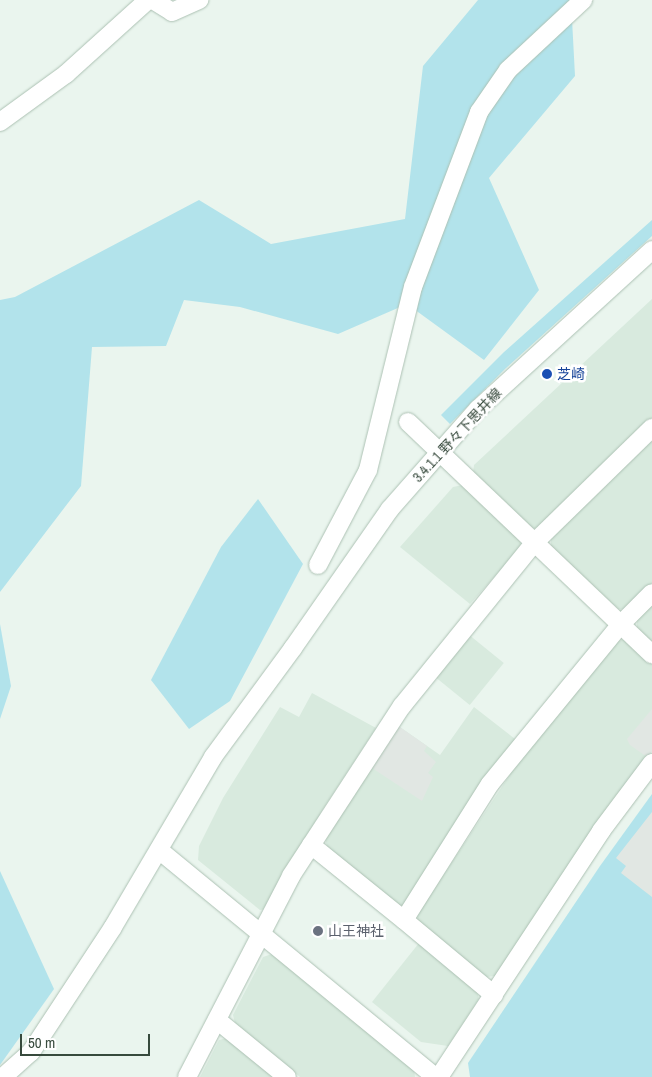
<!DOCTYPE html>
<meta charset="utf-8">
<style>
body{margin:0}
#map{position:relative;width:652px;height:1077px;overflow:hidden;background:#eaf5ee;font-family:"Archivo Narrow","Noto Sans JP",sans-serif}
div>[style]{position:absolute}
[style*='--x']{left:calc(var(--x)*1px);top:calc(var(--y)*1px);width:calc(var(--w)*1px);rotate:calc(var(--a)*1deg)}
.residential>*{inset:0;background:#d8eade;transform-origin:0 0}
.green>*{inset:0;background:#b2e3eb}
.parking>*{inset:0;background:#e1e7e3}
.roads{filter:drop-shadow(0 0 1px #acc1b3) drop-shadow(0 0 1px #acc1b3)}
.minor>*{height:18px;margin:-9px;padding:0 9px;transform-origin:9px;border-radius:9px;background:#fff}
.dots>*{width:14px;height:14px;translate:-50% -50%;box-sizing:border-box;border:2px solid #fff;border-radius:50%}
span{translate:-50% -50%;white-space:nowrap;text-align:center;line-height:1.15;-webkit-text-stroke:5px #fff;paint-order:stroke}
.transit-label{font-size:14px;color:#164399}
.left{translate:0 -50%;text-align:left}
.street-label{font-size:14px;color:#374a3d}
.worship-label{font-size:14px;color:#5b616d}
.scale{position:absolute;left:20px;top:1034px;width:130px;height:22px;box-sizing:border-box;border:2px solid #374a3d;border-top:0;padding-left:6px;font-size:15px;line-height:18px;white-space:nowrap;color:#374a3d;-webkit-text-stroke:4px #fff;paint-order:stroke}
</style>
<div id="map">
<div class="residential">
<div style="clip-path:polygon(652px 299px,652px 418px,539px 528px,532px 528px,473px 473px,474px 465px)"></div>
<div style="clip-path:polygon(652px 440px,652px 583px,627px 609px,618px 609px,551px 546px,551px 538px)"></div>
<div style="clip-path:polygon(463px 485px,520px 538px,521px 547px,470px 604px,400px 547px,453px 487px)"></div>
<div style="clip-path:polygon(652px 605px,652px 643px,637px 628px,637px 620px)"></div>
<div style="left:468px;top:634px;width:46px;height:54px;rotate:39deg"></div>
<div style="clip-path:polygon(626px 639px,652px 664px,652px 751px,495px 976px,486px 977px,419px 925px,417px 915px,515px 767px,618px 641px)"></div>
<div style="clip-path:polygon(312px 693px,376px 728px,323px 809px,268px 909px,260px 910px,198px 860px,199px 846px,223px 798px,280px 707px,299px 717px)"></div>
<div style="clip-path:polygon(474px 707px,515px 739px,404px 905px,397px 906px,327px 847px,325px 837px,397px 725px,440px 755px)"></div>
<div style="clip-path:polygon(419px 943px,477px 992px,479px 999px,448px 1046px,421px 1042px,372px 1002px)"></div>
<div style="clip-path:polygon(272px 954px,414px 1070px,415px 1077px,300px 1077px,235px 1023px,233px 1015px,263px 957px)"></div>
<div style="clip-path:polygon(227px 1038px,276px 1077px,200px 1077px,219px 1040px)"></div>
</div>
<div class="green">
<div style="clip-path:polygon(478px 0,571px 0,575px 76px,489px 178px,539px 290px,484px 360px,407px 304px,338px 334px,240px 307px,184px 300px,166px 346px,92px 347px,81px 486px,0 592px,0 606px,0 300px,15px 297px,199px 200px,271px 244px,405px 219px,423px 66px)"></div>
<div style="clip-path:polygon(652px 220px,652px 236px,506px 368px,450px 424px,441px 415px,504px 352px)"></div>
<div style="clip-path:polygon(258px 499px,303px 564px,230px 701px,189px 729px,151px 680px,221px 547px)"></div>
<div style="clip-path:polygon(0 624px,11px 686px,0 719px)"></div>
<div style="clip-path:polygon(652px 794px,652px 1077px,470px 1077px,468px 1063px,600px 866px)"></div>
<div style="clip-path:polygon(0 871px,54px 989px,0 1065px)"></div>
</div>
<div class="parking">
<div style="clip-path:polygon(652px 709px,652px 751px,647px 757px,630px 745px,627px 739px)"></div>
<div style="clip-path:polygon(397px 725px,427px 746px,424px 751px,436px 762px,428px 773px,433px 777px,422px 801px,369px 766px)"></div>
<div style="clip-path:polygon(652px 812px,652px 897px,621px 873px,626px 866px,616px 858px)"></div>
</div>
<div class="roads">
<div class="minor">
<div style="--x:153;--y:0;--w:22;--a:32"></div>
<div style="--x:172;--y:12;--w:30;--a:-24"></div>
<div style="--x:0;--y:122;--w:82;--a:-36"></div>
<div style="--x:66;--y:74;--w:110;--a:-42.1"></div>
<div style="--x:408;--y:422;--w:337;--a:43.6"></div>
<div style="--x:318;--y:565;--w:107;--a:-62.2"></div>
<div style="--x:368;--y:470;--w:188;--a:-76.2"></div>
<div style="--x:413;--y:287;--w:187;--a:-69.3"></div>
<div style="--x:479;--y:112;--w:51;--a:-55.4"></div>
<div style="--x:508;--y:70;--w:103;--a:-43"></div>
<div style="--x:311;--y:845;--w:119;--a:38.9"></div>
<div style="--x:159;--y:850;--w:357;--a:39.4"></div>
<div style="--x:494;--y:995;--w:117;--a:-140.2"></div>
<div style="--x:404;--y:920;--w:161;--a:-57.7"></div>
<div style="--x:490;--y:784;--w:205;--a:-50.7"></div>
<div style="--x:620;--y:625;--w:45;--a:-45"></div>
<div style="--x:217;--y:1020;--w:90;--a:39.2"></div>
<div style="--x:3;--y:1077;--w:38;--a:-42"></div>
<div style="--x:31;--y:1052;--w:149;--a:-56.7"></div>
<div style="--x:113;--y:927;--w:197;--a:-59.5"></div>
<div style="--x:213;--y:757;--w:135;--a:-53.7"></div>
<div style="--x:293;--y:648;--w:169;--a:-55.1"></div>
<div style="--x:390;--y:509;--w:133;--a:-48.7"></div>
<div style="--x:478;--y:409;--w:236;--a:-42.4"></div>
<div style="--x:187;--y:1077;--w:226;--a:-62.6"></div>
<div style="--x:291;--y:876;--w:203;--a:-56.9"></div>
<div style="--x:402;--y:706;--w:210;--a:-51"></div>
<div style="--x:534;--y:543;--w:165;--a:-44.3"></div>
<div style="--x:439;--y:1077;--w:295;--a:-56.6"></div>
<div style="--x:601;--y:831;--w:85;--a:-53.1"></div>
</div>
</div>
<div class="dots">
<div style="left:547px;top:374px;background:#1a4fb4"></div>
<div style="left:318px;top:931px;background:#6b7280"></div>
</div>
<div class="transit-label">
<span class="left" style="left:557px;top:374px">芝崎</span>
</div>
<div class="street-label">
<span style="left:457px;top:435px;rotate:-47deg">3.4.1.1 野々下思井線</span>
</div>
<div class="worship-label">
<span class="left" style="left:328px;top:931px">山王神社</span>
</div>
<div class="scale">50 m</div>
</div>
